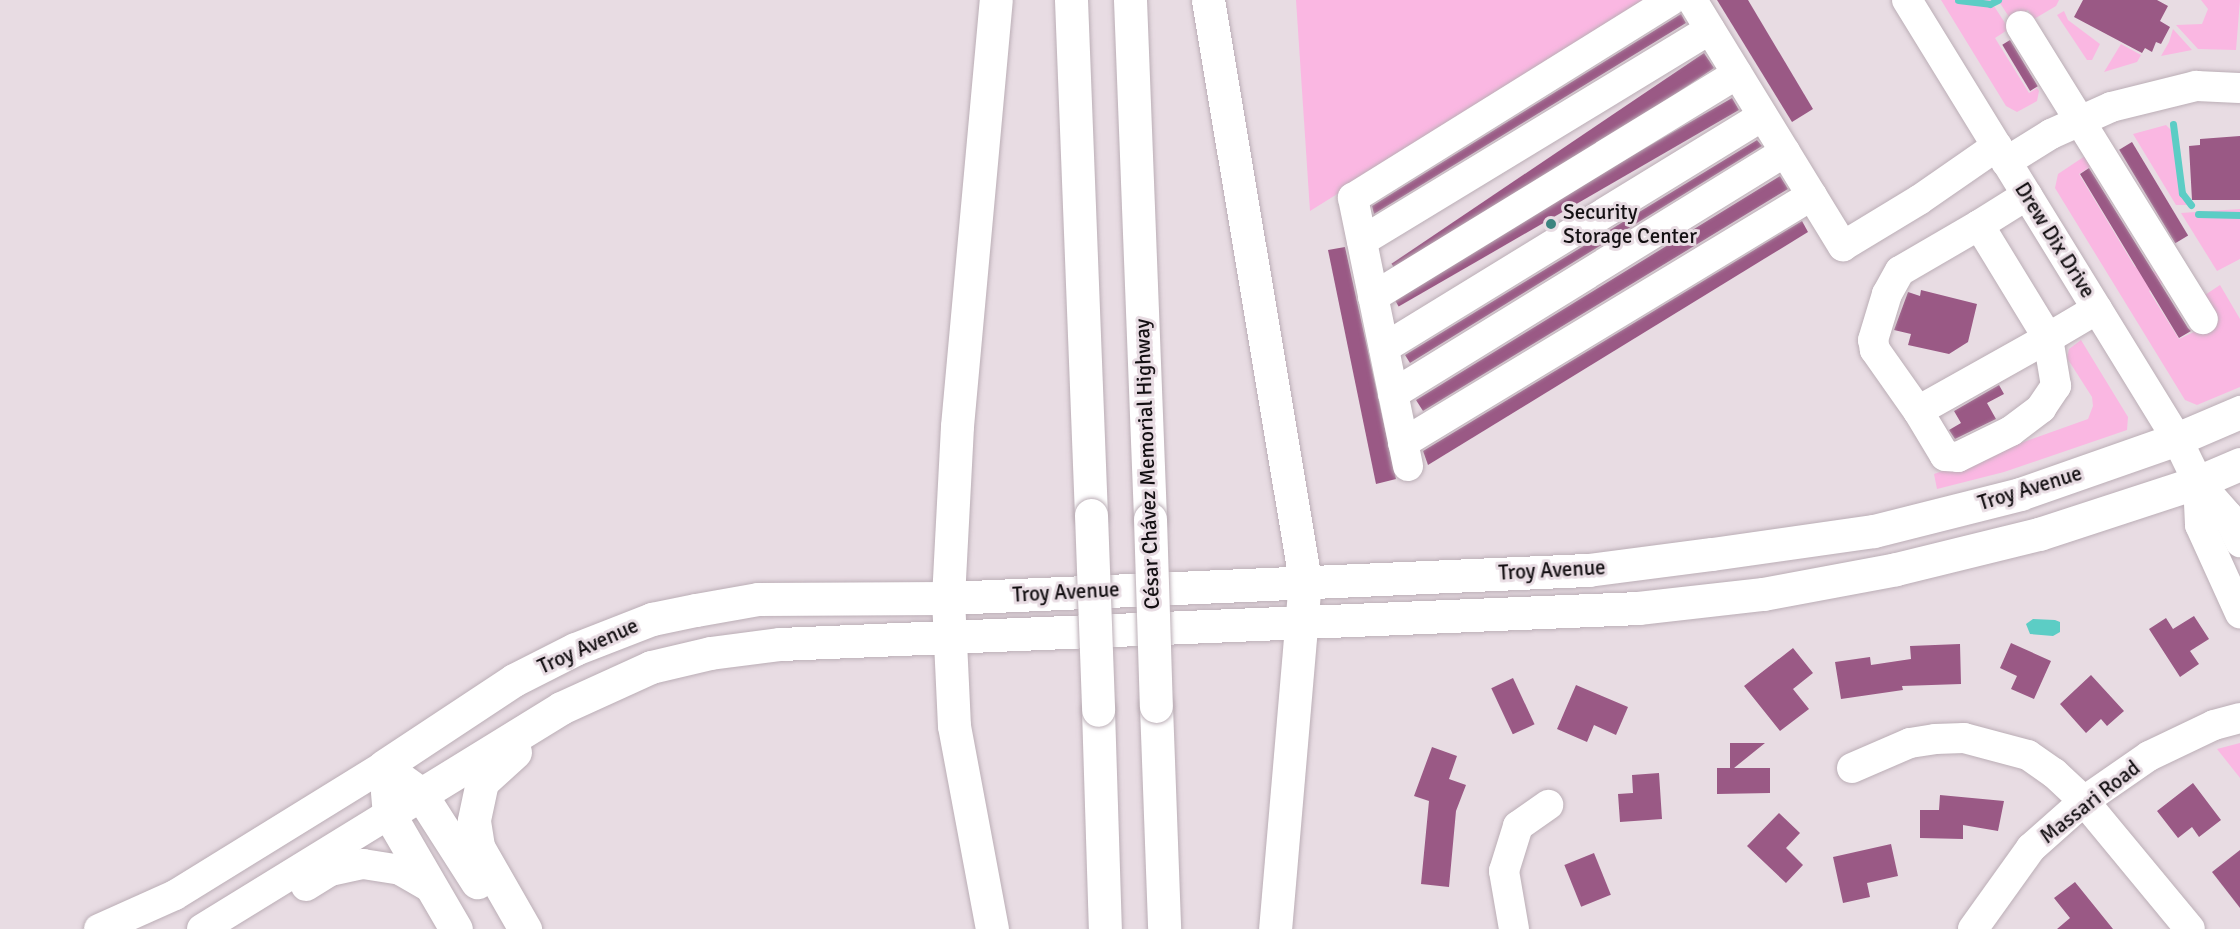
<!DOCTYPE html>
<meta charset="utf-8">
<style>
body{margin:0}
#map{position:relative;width:2240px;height:929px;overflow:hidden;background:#e8dce3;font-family:Signika,sans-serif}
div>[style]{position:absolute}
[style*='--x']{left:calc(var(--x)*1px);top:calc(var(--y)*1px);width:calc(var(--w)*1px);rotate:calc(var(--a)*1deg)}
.green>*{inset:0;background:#fab7e2}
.water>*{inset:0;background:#5ccdc5}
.stream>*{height:7px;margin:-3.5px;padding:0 3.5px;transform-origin:3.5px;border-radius:3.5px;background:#5ccdc5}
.building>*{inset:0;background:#9a5985;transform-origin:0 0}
.roads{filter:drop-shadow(0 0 2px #bbaeb6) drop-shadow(0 0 2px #bbaeb6)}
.minor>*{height:30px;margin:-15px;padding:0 15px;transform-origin:15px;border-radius:15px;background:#fff}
.major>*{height:33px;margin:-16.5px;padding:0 16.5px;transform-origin:16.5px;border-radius:16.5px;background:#fff}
.highway>*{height:33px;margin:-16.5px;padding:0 16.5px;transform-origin:16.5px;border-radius:16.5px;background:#fff}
.bridges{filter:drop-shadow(0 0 2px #bbaeb6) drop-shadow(0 0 2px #bbaeb6)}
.highway-bridge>*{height:33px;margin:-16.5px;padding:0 16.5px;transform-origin:16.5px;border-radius:16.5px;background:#fff}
.dots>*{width:16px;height:16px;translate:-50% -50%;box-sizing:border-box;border:3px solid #e8dce3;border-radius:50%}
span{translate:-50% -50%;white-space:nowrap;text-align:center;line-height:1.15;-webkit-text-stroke:6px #e8dce3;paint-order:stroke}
.poi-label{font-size:21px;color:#141013}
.left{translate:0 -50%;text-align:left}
.street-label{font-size:21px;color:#141013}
</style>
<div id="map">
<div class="green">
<div style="clip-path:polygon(1296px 0,1648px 0,1310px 211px)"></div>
<div style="clip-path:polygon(1941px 0,1990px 0,2009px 29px,1995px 38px,2029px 93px,2037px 88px,2039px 91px,2037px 101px,2017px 112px,2006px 106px)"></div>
<div style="clip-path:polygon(1998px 0,2059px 0,2056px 6px,2034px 19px,2028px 10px,2011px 20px)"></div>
<div style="clip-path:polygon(2201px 0,2240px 0,2236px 50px,2198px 49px,2176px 25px,2202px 24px,2208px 9px)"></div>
<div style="clip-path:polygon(2064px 11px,2068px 20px,2100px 44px,2092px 60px,2087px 60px,2057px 15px)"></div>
<div style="clip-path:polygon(2173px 29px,2192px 50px,2161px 56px,2169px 42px)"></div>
<div style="clip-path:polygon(2121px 44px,2141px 55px,2137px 62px,2104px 72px)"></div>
<div style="clip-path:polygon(2166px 125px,2172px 131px,2180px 195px,2188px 205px,2176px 205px,2133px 134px)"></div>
<div style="clip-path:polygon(2085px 156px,2091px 166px,2079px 174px,2135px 267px,2144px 263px,2150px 274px,2157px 270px,2164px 282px,2149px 291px,2179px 339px,2219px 320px,2205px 295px,2220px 285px,2240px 319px,2240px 387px,2197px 405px,2185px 400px,2055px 188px,2058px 174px)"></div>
<div style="clip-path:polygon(2240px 209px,2240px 259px,2217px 271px,2181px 213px)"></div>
<div style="clip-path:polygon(2081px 340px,2128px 417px,2127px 430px,2004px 472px,1937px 489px,1934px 474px,2088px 419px,2093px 406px,2092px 397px,2067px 358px,2069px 349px)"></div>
<div style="clip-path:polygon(2240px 743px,2240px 778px,2217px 749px)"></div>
</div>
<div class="water">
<div style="clip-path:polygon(2033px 619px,2055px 620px,2060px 622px,2060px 632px,2053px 636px,2030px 634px,2026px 624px)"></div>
</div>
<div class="stream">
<div style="--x:1958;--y:0;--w:32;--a:7"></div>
<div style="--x:1990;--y:4;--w:9;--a:-27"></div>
<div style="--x:2173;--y:124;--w:70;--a:82.6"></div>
<div style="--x:2182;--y:193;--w:15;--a:53"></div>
<div style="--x:2198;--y:214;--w:42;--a:1.4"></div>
</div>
<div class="building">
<div style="clip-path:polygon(1717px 0,1748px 0,1813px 109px,1792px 122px)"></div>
<div style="clip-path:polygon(2083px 0,2157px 0,2168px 6px,2160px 21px,2170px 27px,2161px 44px,2156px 42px,2152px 52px,2145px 48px,2142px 53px,2074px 17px)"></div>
<div style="clip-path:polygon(1681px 14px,1686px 23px,1374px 214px,1372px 206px)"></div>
<div style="left:2010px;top:40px;width:54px;height:9px;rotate:59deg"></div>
<div style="left:1704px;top:53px;width:18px;height:377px;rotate:56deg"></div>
<div style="left:1732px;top:98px;width:14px;height:393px;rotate:60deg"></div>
<div style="clip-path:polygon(2240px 136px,2240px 200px,2192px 200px,2189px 146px,2200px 145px,2200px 139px)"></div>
<div style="clip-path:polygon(1757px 140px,1762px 146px,1410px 363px,1405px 355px)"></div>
<div style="left:2132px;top:142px;width:109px;height:15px;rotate:59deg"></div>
<div style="clip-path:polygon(2089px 168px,2188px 328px,2191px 331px,2179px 338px,2080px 174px)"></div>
<div style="clip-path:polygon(1780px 176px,1788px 189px,1423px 411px,1416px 400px)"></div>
<div style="clip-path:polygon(1802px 221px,1808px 232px,1428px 465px,1423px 451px)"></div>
<div style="clip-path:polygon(1345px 247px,1396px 479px,1376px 484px,1328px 250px)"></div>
<div style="clip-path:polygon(1921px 290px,1977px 304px,1968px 342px,1949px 354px,1908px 345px,1911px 334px,1894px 330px,1908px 292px,1920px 296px)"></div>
<div style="clip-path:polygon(1999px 385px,2004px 394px,1987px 403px,1996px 419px,1955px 439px,1949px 430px,1961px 423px,1954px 411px)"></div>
<div style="clip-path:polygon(2194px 616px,2209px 639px,2190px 651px,2199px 664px,2180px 677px,2149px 629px,2166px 618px,2173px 629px)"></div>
<div style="clip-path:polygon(2011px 643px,2051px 661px,2034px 699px,2011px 689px,2017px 676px,2000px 668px)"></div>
<div style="clip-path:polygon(1960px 644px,1961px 684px,1902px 686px,1903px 690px,1841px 699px,1835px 662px,1870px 657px,1871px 665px,1911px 659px,1910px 646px)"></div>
<div style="clip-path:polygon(1793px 648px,1813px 673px,1793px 689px,1809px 709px,1780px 731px,1744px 686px)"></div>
<div style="clip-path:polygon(2091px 675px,2124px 711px,2107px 726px,2101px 719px,2086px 733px,2060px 704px)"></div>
<div style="left:1513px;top:678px;width:51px;height:24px;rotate:65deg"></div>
<div style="clip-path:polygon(1576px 685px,1628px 707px,1616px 735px,1594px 725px,1587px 742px,1557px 729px)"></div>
<div style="clip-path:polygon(1730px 743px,1765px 743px,1734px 768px,1770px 768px,1770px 793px,1717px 794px,1717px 768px,1730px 768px)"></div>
<div style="clip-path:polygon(1432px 747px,1457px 756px,1449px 779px,1466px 785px,1456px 811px,1449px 887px,1421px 884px,1429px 801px,1414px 796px)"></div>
<div style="clip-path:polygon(1659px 773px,1662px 819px,1620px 822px,1618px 794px,1633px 793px,1632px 775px)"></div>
<div style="clip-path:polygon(2193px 783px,2221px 820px,2199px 837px,2192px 827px,2178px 838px,2157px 811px)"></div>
<div style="clip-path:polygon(1940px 795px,2004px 801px,1998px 831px,1963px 825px,1963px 839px,1920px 838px,1920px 810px,1939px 810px)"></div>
<div style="clip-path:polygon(1779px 813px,1800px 833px,1786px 848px,1803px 865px,1786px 883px,1747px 846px)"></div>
<div style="clip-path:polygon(1891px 844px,1898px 876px,1867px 883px,1870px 897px,1843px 903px,1833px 857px)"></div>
<div style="clip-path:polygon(2240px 850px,2240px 908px,2212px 872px)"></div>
<div style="left:1594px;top:853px;width:45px;height:32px;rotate:68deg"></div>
<div style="clip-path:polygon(2075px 882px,2113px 929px,2057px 929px,2070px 918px,2054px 898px)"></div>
</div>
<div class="roads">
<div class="minor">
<div style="--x:1692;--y:0;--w:289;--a:58.5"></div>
<div style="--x:1843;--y:246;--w:89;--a:-31.2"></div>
<div style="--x:1919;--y:200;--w:95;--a:-34.7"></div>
<div style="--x:1907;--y:0;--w:515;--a:58.41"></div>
<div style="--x:2177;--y:439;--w:48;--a:64"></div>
<div style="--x:2198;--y:482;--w:45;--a:48.6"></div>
<div style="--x:2228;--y:516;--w:29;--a:65"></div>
<div style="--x:2021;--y:26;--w:345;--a:58.2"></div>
<div style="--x:2006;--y:162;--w:53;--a:-31.9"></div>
<div style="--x:2051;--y:134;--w:66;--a:-24.2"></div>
<div style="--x:2111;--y:107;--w:88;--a:-13.9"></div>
<div style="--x:2196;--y:86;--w:44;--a:2.6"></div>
<div style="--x:2027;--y:195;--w:57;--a:148"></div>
<div style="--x:1979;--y:225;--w:132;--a:58.6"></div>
<div style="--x:2048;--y:338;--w:57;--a:-30.6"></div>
<div style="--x:1362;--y:241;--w:407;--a:-31.3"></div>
<div style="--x:1373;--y:297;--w:427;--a:-31.5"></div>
<div style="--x:1384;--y:348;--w:444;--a:-31.5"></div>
<div style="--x:1393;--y:394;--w:461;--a:-31.7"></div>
<div style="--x:1918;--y:411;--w:52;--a:59"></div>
<div style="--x:1945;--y:456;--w:13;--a:4"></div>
<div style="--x:1958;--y:457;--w:59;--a:-26.1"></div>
<div style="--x:2011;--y:431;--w:38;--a:-37"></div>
<div style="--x:2041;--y:408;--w:27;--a:-56"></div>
<div style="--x:2056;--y:386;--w:49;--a:-99.5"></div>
<div style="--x:2048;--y:338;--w:149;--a:150.7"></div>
<div style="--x:1918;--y:411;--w:75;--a:-125.2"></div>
<div style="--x:1875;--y:350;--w:10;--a:-101"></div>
<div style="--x:1873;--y:340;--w:48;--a:-73.1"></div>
<div style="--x:1887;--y:294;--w:26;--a:-61"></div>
<div style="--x:1900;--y:271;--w:91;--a:-30.2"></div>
<div style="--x:1403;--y:443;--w:478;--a:-31.2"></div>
<div style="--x:1408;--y:466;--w:274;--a:-101.6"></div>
<div style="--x:1353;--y:198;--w:375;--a:-31.9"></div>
<div style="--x:2198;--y:482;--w:43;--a:87.3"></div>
<div style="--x:2200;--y:525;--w:97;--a:65.6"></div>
<div style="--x:1852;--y:768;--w:63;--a:-23.3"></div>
<div style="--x:1910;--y:743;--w:25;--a:-9"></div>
<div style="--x:1935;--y:739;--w:29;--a:-2"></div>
<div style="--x:1964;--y:738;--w:66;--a:14.9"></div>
<div style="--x:2028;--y:755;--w:32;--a:35"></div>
<div style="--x:2054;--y:773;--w:41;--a:43"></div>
<div style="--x:2084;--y:801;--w:166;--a:50.4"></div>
<div style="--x:306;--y:886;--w:28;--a:-32"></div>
<div style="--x:330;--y:871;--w:34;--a:-12"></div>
<div style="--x:363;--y:864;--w:37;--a:9"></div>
<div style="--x:400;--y:870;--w:36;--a:30"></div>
<div style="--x:99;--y:929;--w:83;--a:-24.1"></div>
<div style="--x:175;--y:895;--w:246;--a:-31.7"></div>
<div style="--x:202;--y:929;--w:220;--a:-31.6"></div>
<div style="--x:1514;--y:929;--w:59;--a:-99.8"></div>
<div style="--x:1504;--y:871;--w:47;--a:-72.7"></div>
<div style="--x:1518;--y:826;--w:37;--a:-35"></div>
<div style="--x:1973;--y:929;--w:100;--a:-54.4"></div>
<div style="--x:2031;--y:848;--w:71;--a:-41.6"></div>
<div style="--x:2084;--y:801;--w:79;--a:-34.7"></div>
<div style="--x:2149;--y:756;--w:72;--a:-25.5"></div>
<div style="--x:2214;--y:725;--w:27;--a:-15"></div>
</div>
<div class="major">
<div style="--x:515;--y:752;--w:45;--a:137.7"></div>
<div style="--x:482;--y:782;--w:40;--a:102"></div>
<div style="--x:474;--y:821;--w:26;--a:81"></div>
<div style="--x:478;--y:847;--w:95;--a:60.2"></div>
<div style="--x:384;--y:766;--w:156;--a:-33.5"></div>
<div style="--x:514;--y:680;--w:68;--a:-26.9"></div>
<div style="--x:575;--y:649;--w:83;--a:-21.3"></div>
<div style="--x:652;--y:619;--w:45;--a:-11.6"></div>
<div style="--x:696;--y:610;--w:63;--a:-10.1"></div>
<div style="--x:758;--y:599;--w:190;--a:-0.3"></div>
<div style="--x:948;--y:598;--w:641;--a:-2.51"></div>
<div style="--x:1588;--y:570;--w:125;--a:-7.4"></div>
<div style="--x:1712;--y:554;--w:164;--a:-8.1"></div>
<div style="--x:1874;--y:531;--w:151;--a:-14.2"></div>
<div style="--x:2020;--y:494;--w:166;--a:-19.3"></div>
<div style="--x:2177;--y:439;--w:69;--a:-23.2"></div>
<div style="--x:402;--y:780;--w:22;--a:36"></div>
<div style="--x:420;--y:793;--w:106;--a:57.4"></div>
<div style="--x:387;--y:792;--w:22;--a:85"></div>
<div style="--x:389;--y:814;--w:133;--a:59.8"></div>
<div style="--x:389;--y:814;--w:202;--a:-31.6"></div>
<div style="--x:561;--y:708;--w:99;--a:-24.5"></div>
<div style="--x:651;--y:667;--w:61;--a:-13.3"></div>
<div style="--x:710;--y:653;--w:71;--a:-7.3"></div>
<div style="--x:780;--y:644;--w:859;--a:-2.4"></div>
<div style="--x:1638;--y:608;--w:126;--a:-6.4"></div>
<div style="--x:1763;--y:594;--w:135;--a:-10.6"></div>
<div style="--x:1896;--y:569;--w:147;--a:-13.8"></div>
<div style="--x:2039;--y:534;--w:167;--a:-18.1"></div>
<div style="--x:2198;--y:482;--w:46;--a:-23.2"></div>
</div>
<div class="highway">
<div style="--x:1071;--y:0;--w:515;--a:87.78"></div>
<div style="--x:1130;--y:0;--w:519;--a:87.79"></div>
<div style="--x:1208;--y:0;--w:588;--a:80.51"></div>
<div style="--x:1305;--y:580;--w:350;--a:94.9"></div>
<div style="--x:1156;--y:706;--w:223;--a:87.9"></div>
<div style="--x:1098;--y:710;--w:219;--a:88.2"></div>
<div style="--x:992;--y:929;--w:207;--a:-100.6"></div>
<div style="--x:954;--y:726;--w:128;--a:-92.7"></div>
<div style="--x:948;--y:598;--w:172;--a:-87"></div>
<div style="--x:957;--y:426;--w:428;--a:-84.8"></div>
</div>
</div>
<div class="bridges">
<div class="highway-bridge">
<div style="--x:1091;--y:515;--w:195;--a:87.9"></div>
<div style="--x:1150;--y:519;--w:187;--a:88.2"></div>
</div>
</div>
<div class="dots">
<div style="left:1551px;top:224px;background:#3c847f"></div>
</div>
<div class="poi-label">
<span class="left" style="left:1563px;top:224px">Security<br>Storage Center</span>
</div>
<div class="street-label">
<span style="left:2055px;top:240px;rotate:58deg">Drew Dix Drive</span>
<span style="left:1147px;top:464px;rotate:-92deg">César Chávez Memorial Highway</span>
<span style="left:2030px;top:488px;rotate:-17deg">Troy Avenue</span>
<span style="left:1552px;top:570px;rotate:-3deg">Troy Avenue</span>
<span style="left:1066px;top:592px;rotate:-3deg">Troy Avenue</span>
<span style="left:588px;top:646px;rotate:-24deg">Troy Avenue</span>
<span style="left:2090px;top:802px;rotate:-38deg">Massari Road</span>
</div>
</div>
